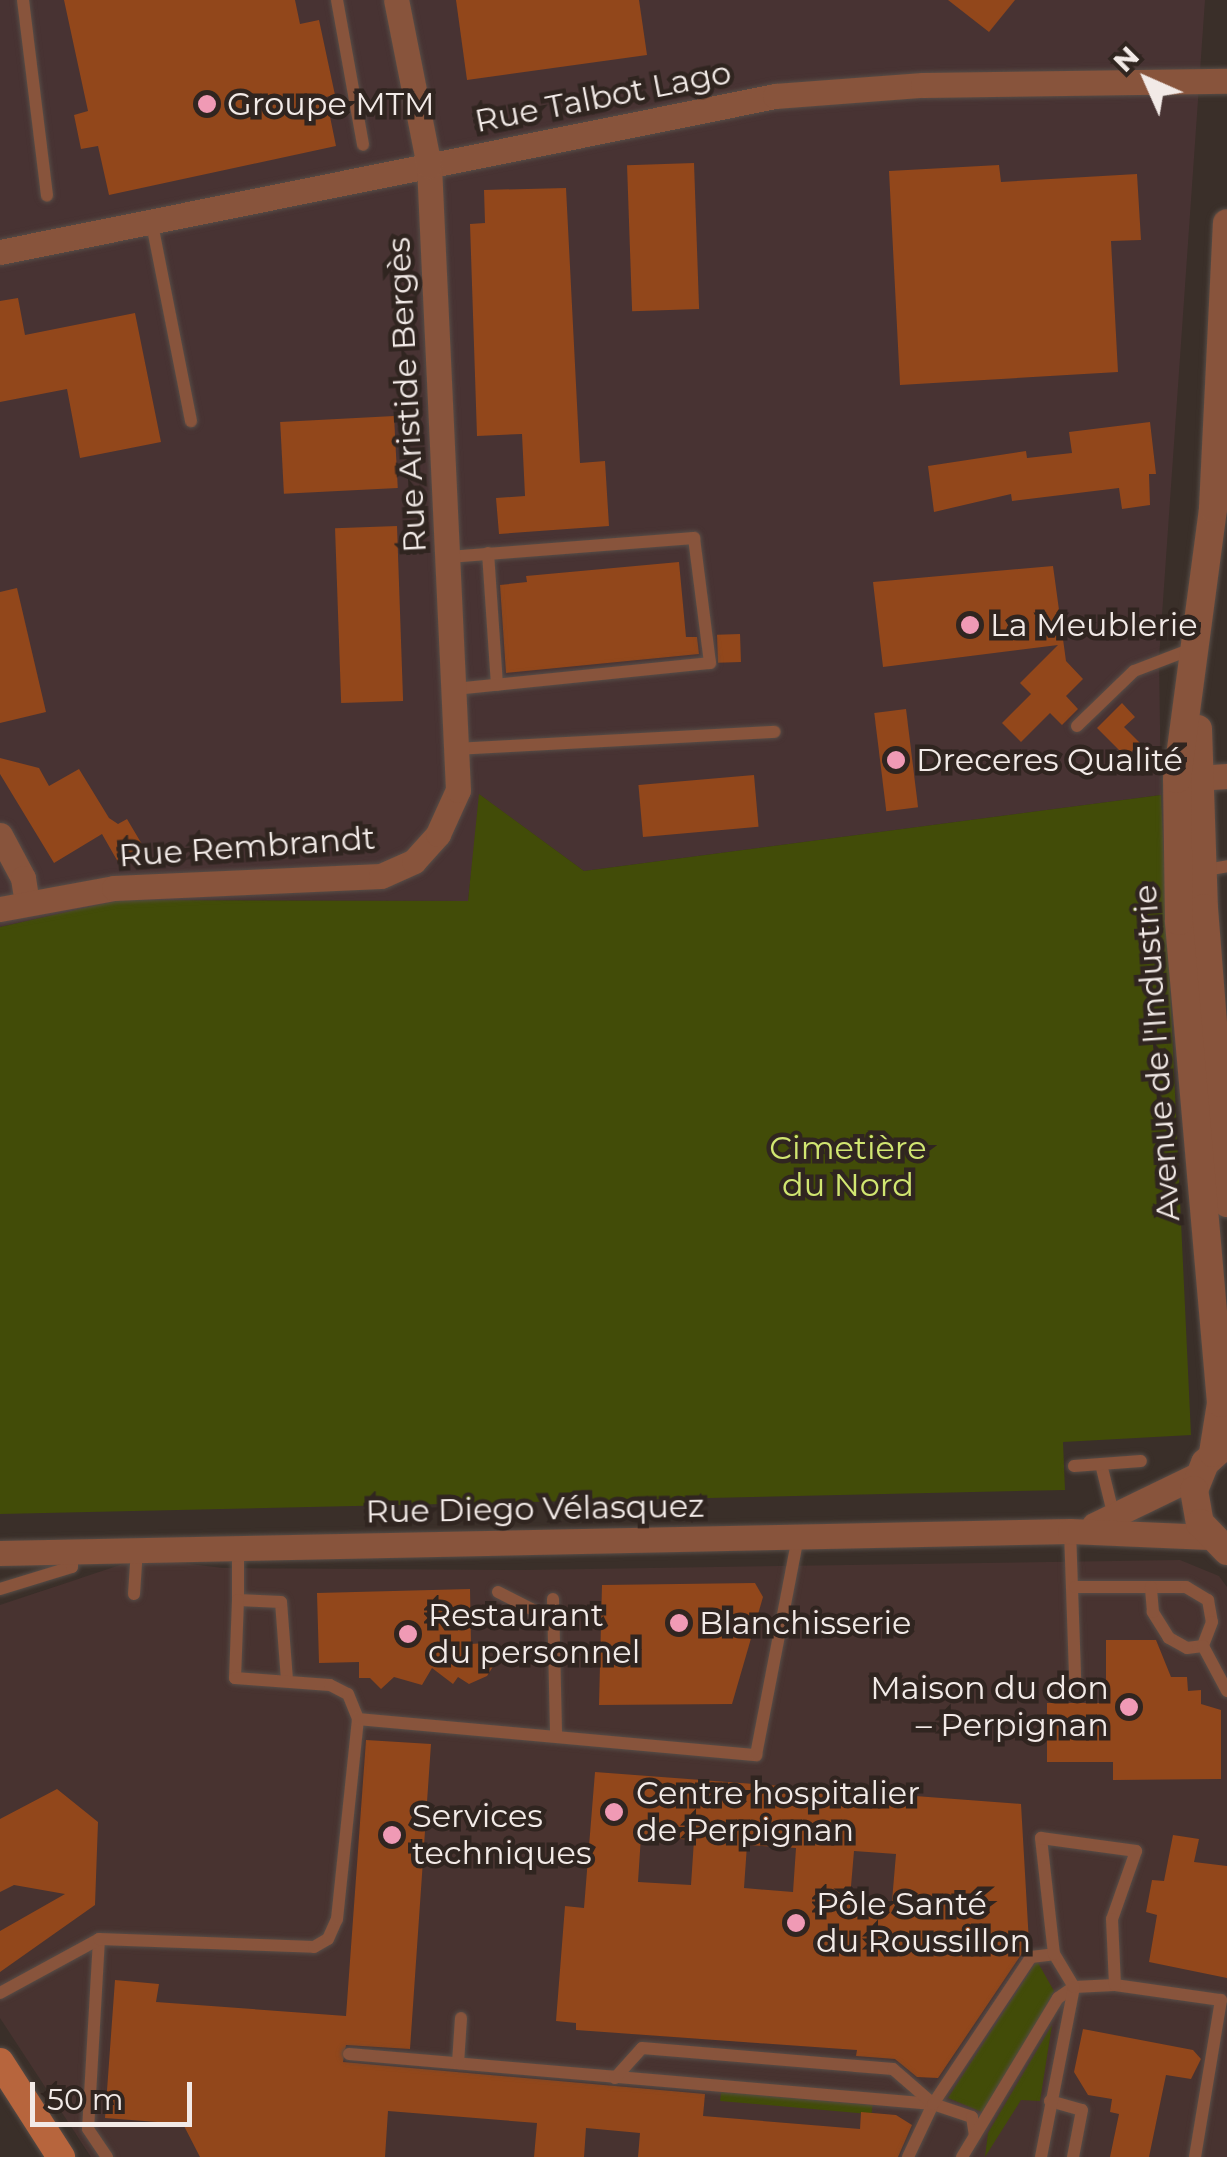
<!DOCTYPE html>
<meta charset="utf-8">
<style>
body{margin:0}
#map{position:relative;width:1227px;height:2157px;overflow:hidden;background:#3a2f29;font-family:Montserrat,sans-serif}
div>[style]{position:absolute}
[style*='--x']{left:calc(var(--x)*1px);top:calc(var(--y)*1px);width:calc(var(--w)*1px);rotate:calc(var(--a)*1deg)}
.commercial>*{inset:0;background:#483333}
.medical>*{inset:0;background:#483330}
.green>*{inset:0;background:#424c08;transform-origin:0 0}
.building>*{inset:0;background:#92471b;transform-origin:0 0}
.roads{filter:drop-shadow(0 0 2px #574d47) drop-shadow(0 0 2px #574d47)}
.service>*{height:12px;margin:-6px;padding:0 6px;transform-origin:6px;border-radius:6px;background:#88543c}
.minor>*{height:25px;margin:-12.5px;padding:0 12.5px;transform-origin:12.5px;border-radius:12.5px;background:#88543c}
.tertiary>*{height:28px;margin:-14px;padding:0 14px;transform-origin:14px;border-radius:14px;background:#88543c}
.secondary>*{height:28px;margin:-14px;padding:0 14px;transform-origin:14px;border-radius:14px;background:#b7653d}
.dots>*{width:28px;height:28px;translate:-50% -50%;box-sizing:border-box;border:5px solid #302520;border-radius:50%}
span{translate:-50% -50%;white-space:nowrap;text-align:center;line-height:1.15;-webkit-text-stroke:9px #302520;paint-order:stroke}
.street-label{font-size:32px;color:#f2eae7}
.poi-label{font-size:32px;color:#f2eae7}
.left{translate:0 -50%;text-align:left}
.right{translate:-100% -50%;text-align:right}
.park-label{font-size:32px;color:#d1e671}
.north{position:absolute;left:1097px;top:30px;width:100px;height:100px;-webkit-text-stroke:8px #302520;paint-order:stroke;rotate:315deg;font-size:28px;font-weight:700;line-height:40px;text-align:center;color:#f2eae7}
.north::after{content:'';display:block;margin:auto;width:35px;height:45px;background:#f2eae7;clip-path:polygon(50% 0,100% 100%,50% 72%,0 100%)}
.scale{position:absolute;left:30px;top:2082px;width:162px;height:45px;box-sizing:border-box;border:5px solid #f2eae7;border-top:0;padding-left:12px;font-size:30px;line-height:35px;white-space:nowrap;color:#f2eae7;-webkit-text-stroke:8px #302520;paint-order:stroke}
</style>
<div id="map">
<div class="commercial">
<div style="clip-path:polygon(0 0,1205px 0,1159px 658px,1161px 795px,584px 871px,480px 795px,468px 901px,120px 900px,0 927px)"></div>
</div>
<div class="medical">
<div style="clip-path:polygon(141px 1558px,223px 1568px,522px 1570px,1180px 1560px,1219px 1576px,1227px 1587px,1227px 2157px,91px 2157px,0 2018px,0 1605px)"></div>
</div>
<div class="green">
<div style="clip-path:polygon(479px 794px,584px 871px,1161px 795px,1191px 1435px,1063px 1442px,1065px 1490px,0 1514px,0 927px,120px 900px,468px 901px)"></div>
<div style="clip-path:polygon(1037px 1961px,1054px 1991px,987px 2114px,948px 2098px)"></div>
<div style="clip-path:polygon(1052px 2025px,1040px 2101px,1021px 2100px,985px 2157px,988px 2133px)"></div>
<div style="left:721px;top:2092px;width:152px;height:9px;rotate:5deg"></div>
</div>
<div class="building">
<div style="clip-path:polygon(64px 0,295px 0,300px 24px,319px 20px,335px 95px,326px 97px,336px 146px,109px 195px,98px 146px,81px 149px,74px 115px,88px 111px)"></div>
<div style="clip-path:polygon(456px 0,639px 0,647px 55px,467px 80px)"></div>
<div style="clip-path:polygon(948px 0,1015px 0,989px 32px)"></div>
<div style="left:694px;top:163px;width:146px;height:67px;rotate:88deg"></div>
<div style="clip-path:polygon(999px 165px,1001px 182px,1137px 174px,1141px 240px,1111px 241px,1118px 372px,900px 385px,889px 171px)"></div>
<div style="clip-path:polygon(566px 188px,580px 463px,605px 461px,609px 526px,499px 534px,496px 498px,525px 496px,522px 434px,477px 436px,470px 224px,485px 223px,484px 190px)"></div>
<div style="clip-path:polygon(18px 298px,25px 335px,135px 313px,161px 442px,80px 458px,67px 389px,0 402px,0 301px)"></div>
<div style="left:394px;top:416px;width:72px;height:114px;rotate:87deg"></div>
<div style="clip-path:polygon(1150px 422px,1156px 474px,1149px 474px,1150px 505px,1122px 509px,1119px 488px,1012px 501px,1011px 494px,934px 512px,928px 466px,1026px 451px,1027px 458px,1072px 453px,1069px 432px)"></div>
<div style="left:397px;top:526px;width:175px;height:62px;rotate:88deg"></div>
<div style="clip-path:polygon(679px 562px,686px 637px,697px 637px,699px 654px,506px 673px,500px 585px,527px 582px,526px 576px)"></div>
<div style="clip-path:polygon(1053px 566px,1066px 661px,1083px 679px,1066px 696px,1078px 709px,1062px 725px,1050px 713px,1021px 742px,1002px 723px,1031px 694px,1020px 683px,1058px 645px,883px 667px,873px 582px)"></div>
<div style="clip-path:polygon(17px 588px,46px 712px,0 723px,0 592px)"></div>
<div style="left:740px;top:634px;width:28px;height:23px;rotate:88deg"></div>
<div style="clip-path:polygon(1122px 703px,1135px 717px,1124px 727px,1140px 743px,1126px 757px,1097px 728px)"></div>
<div style="left:906px;top:709px;width:99px;height:32px;rotate:83deg"></div>
<div style="clip-path:polygon(0 758px,39px 768px,49px 786px,79px 769px,109px 818px,118px 824px,127px 819px,143px 846px,118px 862px,102px 834px,54px 863px,0 774px)"></div>
<div style="left:754px;top:775px;width:52px;height:116px;rotate:85deg"></div>
<div style="clip-path:polygon(755px 1583px,763px 1597px,732px 1704px,599px 1705px,602px 1585px)"></div>
<div style="clip-path:polygon(470px 1589px,471px 1644px,485px 1643px,485px 1657px,494px 1665px,487px 1676px,469px 1684px,458px 1677px,453px 1684px,432px 1668px,422px 1685px,394px 1677px,381px 1689px,370px 1678px,359px 1678px,359px 1662px,319px 1663px,317px 1593px)"></div>
<div style="clip-path:polygon(1106px 1640px,1156px 1640px,1171px 1677px,1187px 1677px,1188px 1691px,1201px 1690px,1201px 1704px,1221px 1710px,1221px 1779px,1113px 1780px,1113px 1762px,1047px 1762px,1047px 1703px,1106px 1703px)"></div>
<div style="clip-path:polygon(366px 1740px,431px 1744px,410px 2049px,346px 2045px,343px 2062px,705px 2094px,703px 2116px,860px 2129px,861px 2112px,896px 2115px,912px 2125px,898px 2157px,638px 2157px,640px 2133px,586px 2128px,584px 2157px,534px 2157px,537px 2123px,388px 2111px,385px 2157px,200px 2157px,183px 2124px,105px 2118px,115px 1980px,159px 1984px,156px 2002px,346px 2016px)"></div>
<div style="clip-path:polygon(evenodd,595px 1772px,1021px 1804px,1029px 1943px,938px 2078px,917px 2077px,895px 2059px,856px 2056px,857px 2050px,576px 2030px,576px 2023px,556px 2021px,565px 1906px,584px 1908px,595px 1772px,641px 1836px,694px 1840px,691px 1885px,638px 1882px,641px 1836px,595px 1772px,747px 1845px,796px 1848px,793px 1892px,744px 1888px,747px 1845px,595px 1772px,854px 1851px,896px 1854px,892px 1901px,850px 1898px,854px 1851px)"></div>
<div style="clip-path:polygon(57px 1789px,98px 1822px,95px 1905px,0 1972px,0 1931px,65px 1894px,14px 1885px,0 1892px,0 1819px)"></div>
<div style="clip-path:polygon(1173px 1835px,1199px 1839px,1194px 1862px,1227px 1866px,1227px 1978px,1149px 1962px,1157px 1915px,1146px 1912px,1152px 1880px,1164px 1881px)"></div>
<div style="clip-path:polygon(1083px 2029px,1193px 2050px,1201px 2059px,1191px 2079px,1166px 2075px,1149px 2157px,1110px 2157px,1119px 2114px,1110px 2112px,1112px 2099px,1088px 2095px,1074px 2072px)"></div>
</div>
<div class="roads">
<div class="service">
<div style="--x:23;--y:0;--w:197;--a:83"></div>
<div style="--x:337;--y:0;--w:147;--a:79.8"></div>
<div style="--x:152;--y:224;--w:201;--a:78.8"></div>
<div style="--x:488;--y:553;--w:132;--a:86.1"></div>
<div style="--x:448;--y:557;--w:247;--a:-4.4"></div>
<div style="--x:694;--y:538;--w:126;--a:82.7"></div>
<div style="--x:710;--y:663;--w:258;--a:174.2"></div>
<div style="--x:1077;--y:726;--w:79;--a:-44"></div>
<div style="--x:1134;--y:671;--w:64;--a:-21"></div>
<div style="--x:456;--y:749;--w:319;--a:-3.1"></div>
<div style="--x:1200;--y:871;--w:27;--a:-10"></div>
<div style="--x:1101;--y:1464;--w:55;--a:76.2"></div>
<div style="--x:1074;--y:1466;--w:67;--a:-4.3"></div>
<div style="--x:1070;--y:1531;--w:146;--a:88"></div>
<div style="--x:238;--y:1548;--w:52;--a:90"></div>
<div style="--x:1075;--y:1587;--w:111;--a:0"></div>
<div style="--x:1186;--y:1587;--w:26;--a:31"></div>
<div style="--x:1208;--y:1600;--w:22;--a:80"></div>
<div style="--x:1212;--y:1622;--w:26;--a:111"></div>
<div style="--x:1203;--y:1646;--w:16;--a:173"></div>
<div style="--x:1187;--y:1648;--w:21;--a:-151"></div>
<div style="--x:1169;--y:1638;--w:31;--a:-122"></div>
<div style="--x:1153;--y:1612;--w:25;--a:-95"></div>
<div style="--x:0;--y:1589;--w:75;--a:-17"></div>
<div style="--x:72;--y:1567;--w:17;--a:-90"></div>
<div style="--x:498;--y:1592;--w:62;--a:27"></div>
<div style="--x:134;--y:1594;--w:45;--a:-86.2"></div>
<div style="--x:553;--y:1599;--w:136;--a:88.7"></div>
<div style="--x:1203;--y:1646;--w:51;--a:61.9"></div>
<div style="--x:287;--y:1680;--w:78;--a:-94.4"></div>
<div style="--x:281;--y:1602;--w:43;--a:-177.3"></div>
<div style="--x:238;--y:1600;--w:78;--a:92.2"></div>
<div style="--x:235;--y:1678;--w:95;--a:4.2"></div>
<div style="--x:330;--y:1685;--w:20;--a:27"></div>
<div style="--x:348;--y:1694;--w:27;--a:68"></div>
<div style="--x:99;--y:1939;--w:190;--a:93.3"></div>
<div style="--x:88;--y:2129;--w:34;--a:56"></div>
<div style="--x:0;--y:1993;--w:113;--a:-28.6"></div>
<div style="--x:99;--y:1939;--w:215;--a:2.1"></div>
<div style="--x:314;--y:1947;--w:16;--a:-30"></div>
<div style="--x:328;--y:1939;--w:22;--a:-66"></div>
<div style="--x:337;--y:1919;--w:201;--a:-84"></div>
<div style="--x:358;--y:1719;--w:400;--a:5.2"></div>
<div style="--x:756;--y:1755;--w:222;--a:-79.1"></div>
<div style="--x:349;--y:2054;--w:586;--a:4.89"></div>
<div style="--x:933;--y:2104;--w:41;--a:18.4"></div>
<div style="--x:972;--y:2117;--w:18;--a:81"></div>
<div style="--x:458;--y:2063;--w:45;--a:-86.2"></div>
<div style="--x:615;--y:2078;--w:40;--a:-48"></div>
<div style="--x:642;--y:2048;--w:252;--a:4.8"></div>
<div style="--x:893;--y:2069;--w:50;--a:41"></div>
<div style="--x:1050;--y:2101;--w:33;--a:16"></div>
<div style="--x:1082;--y:2110;--w:48;--a:100.8"></div>
<div style="--x:908;--y:2157;--w:59;--a:-64.7"></div>
<div style="--x:933;--y:2104;--w:177;--a:-56.3"></div>
<div style="--x:1031;--y:1957;--w:23;--a:-7"></div>
<div style="--x:962;--y:2157;--w:186;--a:-58.9"></div>
<div style="--x:1058;--y:1998;--w:19;--a:-35"></div>
<div style="--x:1074;--y:1987;--w:41;--a:-2.8"></div>
<div style="--x:1115;--y:1985;--w:107;--a:8.1"></div>
<div style="--x:1221;--y:2000;--w:159;--a:99.4"></div>
<div style="--x:1041;--y:2157;--w:173;--a:-79"></div>
<div style="--x:1074;--y:1987;--w:39;--a:-121"></div>
<div style="--x:1054;--y:1954;--w:117;--a:-96.4"></div>
<div style="--x:1041;--y:1838;--w:96;--a:7.8"></div>
<div style="--x:1136;--y:1851;--w:72;--a:109.4"></div>
<div style="--x:1112;--y:1919;--w:66;--a:87.4"></div>
</div>
<div class="minor">
<div style="--x:0;--y:252;--w:791;--a:-11.38"></div>
<div style="--x:775;--y:96;--w:148;--a:-4.3"></div>
<div style="--x:923;--y:85;--w:304;--a:-0.8"></div>
<div style="--x:1182;--y:779;--w:45;--a:-3.8"></div>
<div style="--x:0;--y:835;--w:49;--a:61.9"></div>
<div style="--x:23;--y:878;--w:24;--a:81"></div>
<div style="--x:0;--y:909;--w:116;--a:-10.4"></div>
<div style="--x:114;--y:888;--w:267;--a:-2.6"></div>
<div style="--x:381;--y:876;--w:36;--a:-24"></div>
<div style="--x:414;--y:861;--w:36;--a:-48"></div>
<div style="--x:438;--y:834;--w:48;--a:-65.6"></div>
<div style="--x:458;--y:790;--w:625;--a:-92.66"></div>
<div style="--x:429;--y:166;--w:169;--a:-101.2"></div>
<div style="--x:1094;--y:1525;--w:117;--a:-25.9"></div>
<div style="--x:0;--y:1553;--w:1070;--a:-1.18"></div>
<div style="--x:1070;--y:1531;--w:139;--a:2.5"></div>
</div>
<div class="tertiary">
<div style="--x:1198;--y:729;--w:179;--a:88.1"></div>
<div style="--x:1204;--y:908;--w:296;--a:85.5"></div>
<div style="--x:1226;--y:1444;--w:28;--a:138"></div>
<div style="--x:1205;--y:1463;--w:29;--a:112"></div>
<div style="--x:1194;--y:1490;--w:34;--a:80"></div>
<div style="--x:1200;--y:1523;--w:39;--a:46"></div>
<div style="--x:1213;--y:1453;--w:51;--a:-80.9"></div>
<div style="--x:1221;--y:1403;--w:484;--a:-95"></div>
<div style="--x:1179;--y:921;--w:142;--a:-90.8"></div>
<div style="--x:1177;--y:779;--w:273;--a:-82.4"></div>
<div style="--x:1213;--y:508;--w:285;--a:-87.2"></div>
</div>
<div class="secondary">
<div style="--x:0;--y:2062;--w:113;--a:57.3"></div>
</div>
</div>
<div class="dots">
<div style="left:207px;top:104px;background:#f09ab5"></div>
<div style="left:970px;top:625px;background:#f09ab5"></div>
<div style="left:896px;top:760px;background:#f09ab5"></div>
<div style="left:679px;top:1623px;background:#f09ab5"></div>
<div style="left:408px;top:1634px;background:#f09ab5"></div>
<div style="left:1129px;top:1707px;background:#f09ab5"></div>
<div style="left:614px;top:1812px;background:#f09ab5"></div>
<div style="left:392px;top:1835px;background:#f09ab5"></div>
<div style="left:796px;top:1923px;background:#f09ab5"></div>
</div>
<div class="street-label">
<span style="left:603px;top:97px;rotate:-11deg">Rue Talbot Lago</span>
<span style="left:407px;top:395px;rotate:-93deg">Rue Aristide Bergès</span>
<span style="left:247px;top:847px;rotate:-4deg">Rue Rembrandt</span>
<span style="left:1157px;top:1053px;rotate:-94deg">Avenue de l'Industrie</span>
<span style="left:535px;top:1509px;rotate:-1deg">Rue Diego Vélasquez</span>
</div>
<div class="poi-label">
<span class="left" style="left:227px;top:104px">Groupe MTM</span>
<span class="left" style="left:990px;top:625px">La Meublerie</span>
<span class="left" style="left:916px;top:760px">Dreceres Qualité</span>
<span class="left" style="left:428px;top:1634px">Restaurant<br>du personnel</span>
<span class="left" style="left:699px;top:1623px">Blanchisserie</span>
<span class="right" style="left:1109px;top:1707px">Maison du don<br>– Perpignan</span>
<span class="left" style="left:636px;top:1812px">Centre hospitalier<br>de Perpignan</span>
<span class="left" style="left:412px;top:1835px">Services<br>techniques</span>
<span class="left" style="left:816px;top:1923px">Pôle Santé<br>du Roussillon</span>
</div>
<div class="park-label">
<span style="left:848px;top:1167px">Cimetière<br>du Nord</span>
</div>
<div class="north">N</div>
<div class="scale">50 m</div>
</div>
